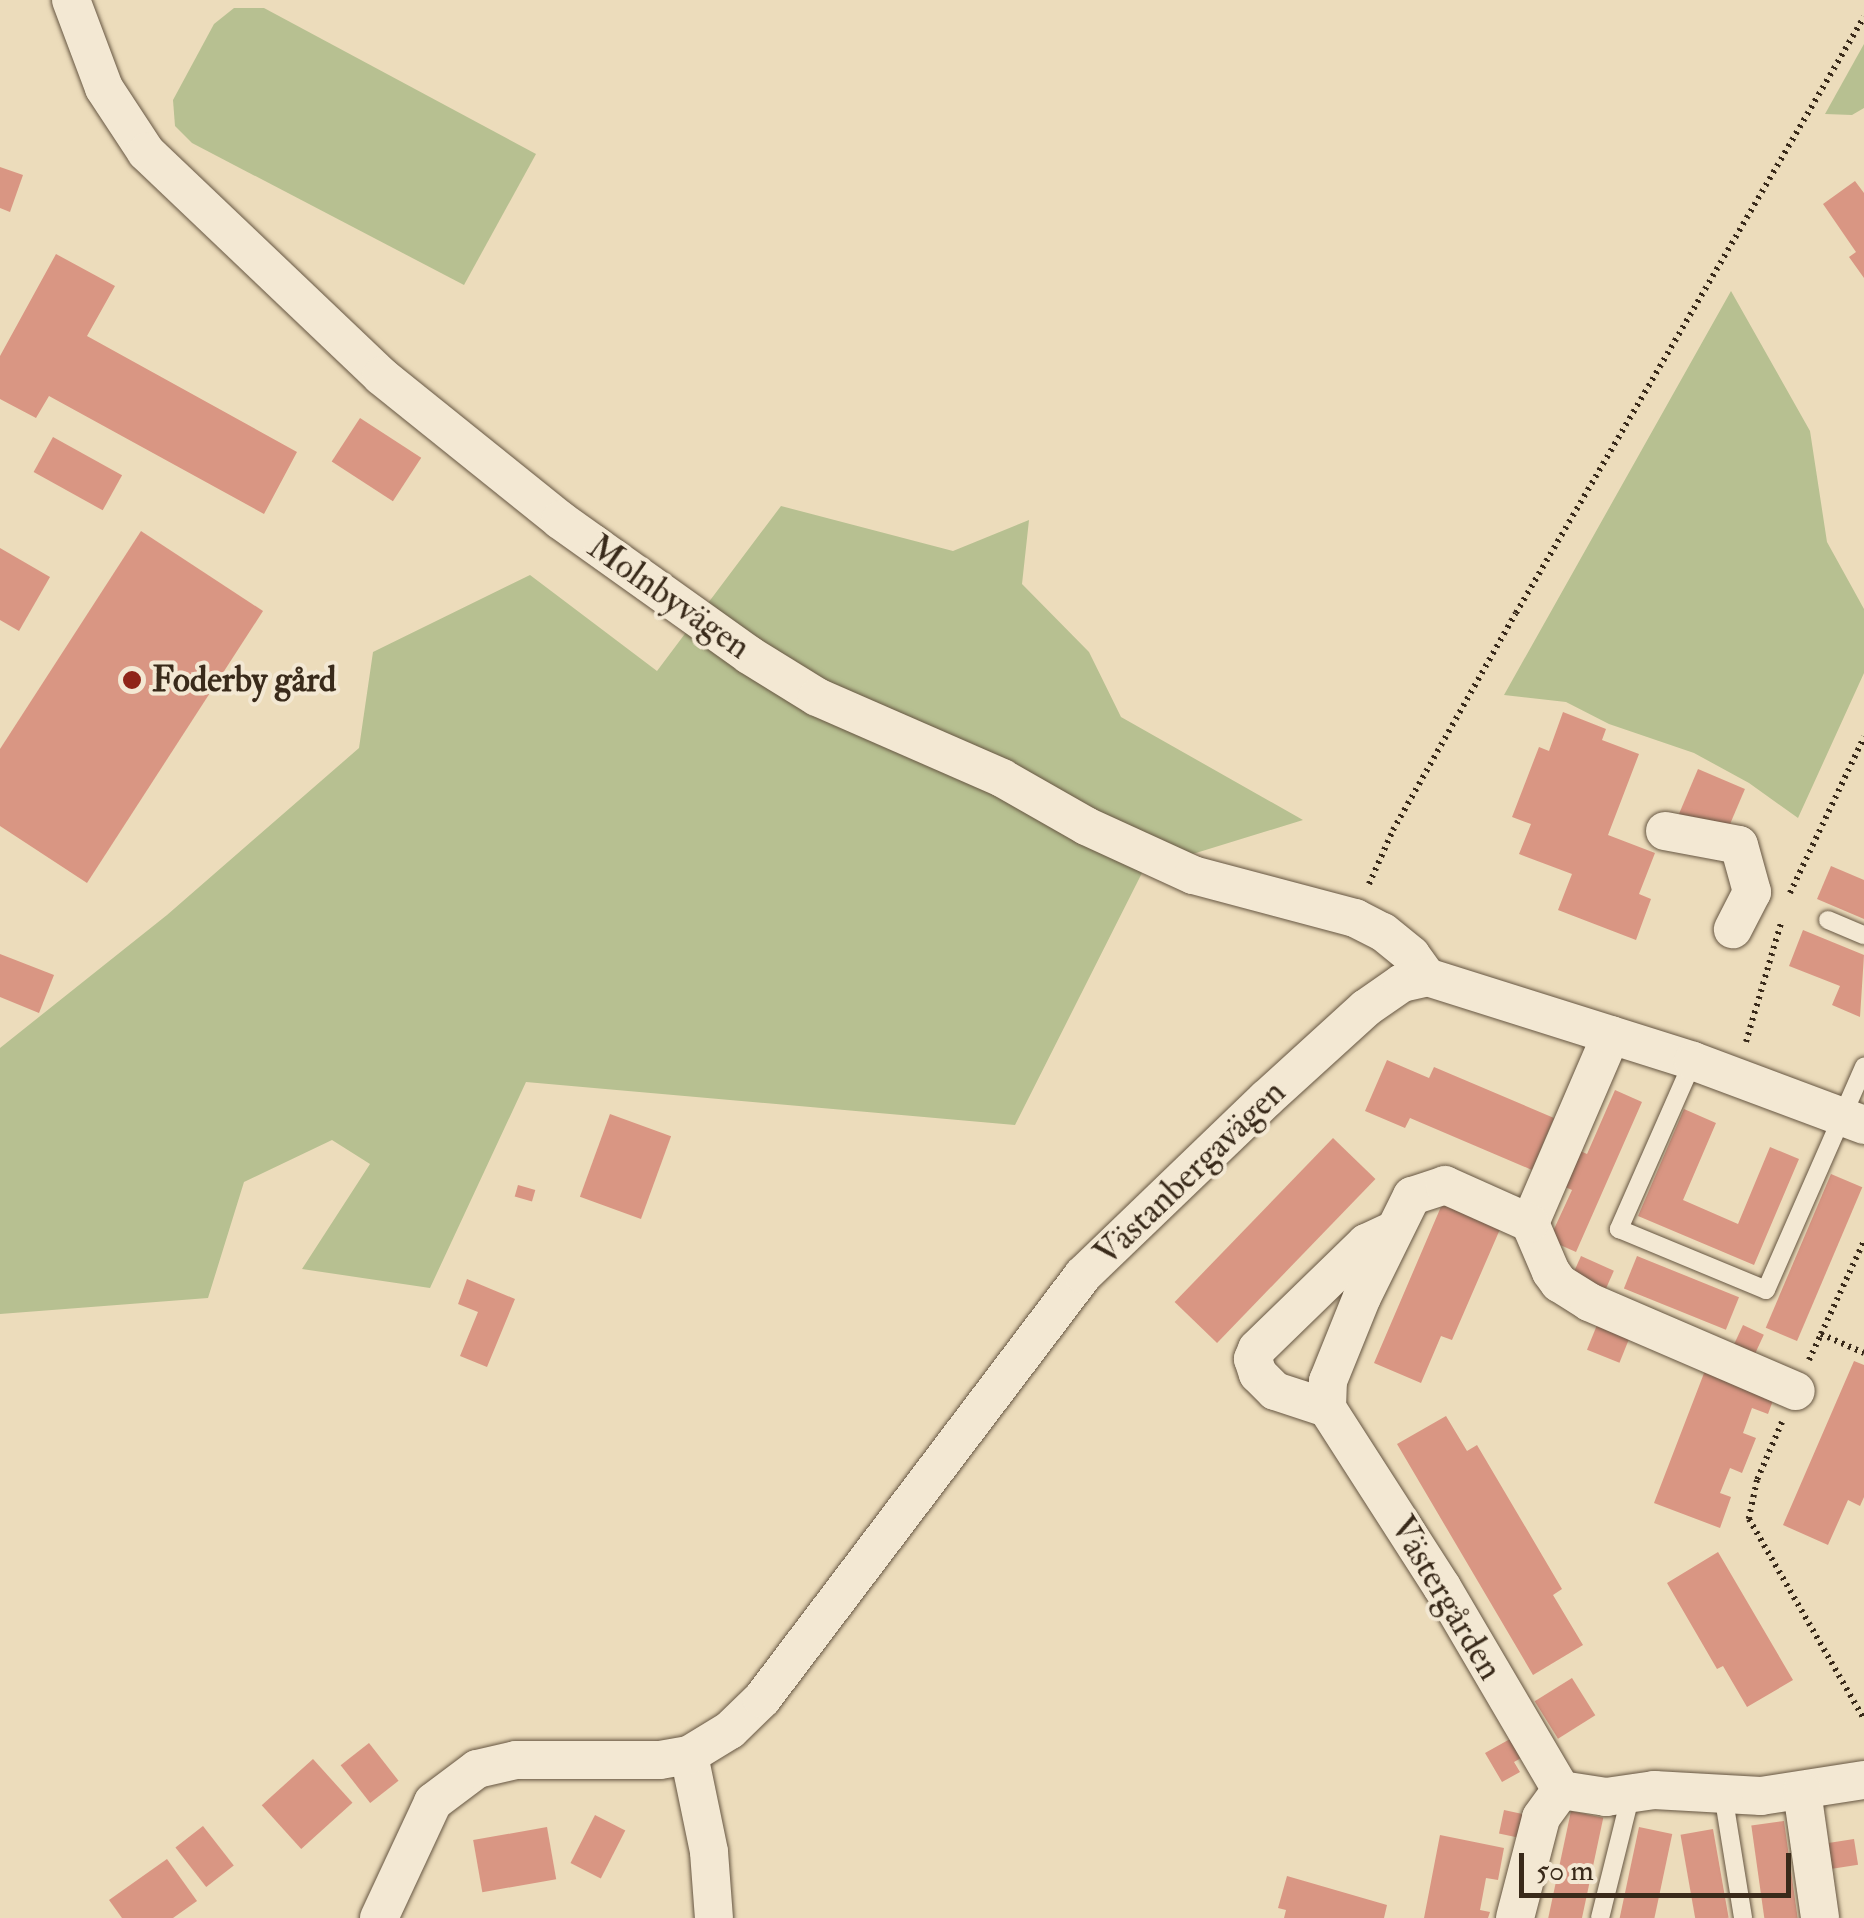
<!DOCTYPE html>
<meta charset="utf-8">
<style>
body{margin:0}
#map{position:relative;width:1864px;height:1918px;overflow:hidden;background:#ecdcbb;font-family:"IM FELL Double Pica",serif}
div>[style]{position:absolute}
[style*='--x']{left:calc(var(--x)*1px);top:calc(var(--y)*1px);width:calc(var(--w)*1px);rotate:calc(var(--a)*1deg)}
.green>*{inset:0;background:#b7c091}
.building>*{inset:0;background:#d99683;transform-origin:0 0}
.path>*{height:6px;margin-top:-3px;transform-origin:0;background:repeating-linear-gradient(90deg,#392a1a 0 2.5px,transparent 0 7.5px)}
.roads{filter:drop-shadow(0 0 2px #665642) drop-shadow(0 0 2px #665642)}
.lane>*{height:18px;margin:-9px;padding:0 9px;transform-origin:9px;border-radius:9px;background:#f3e8d3}
.street>*{height:38px;margin:-19px;padding:0 19px;transform-origin:19px;border-radius:19px;background:#f3e8d3}
.dots>*{width:28px;height:28px;translate:-50% -50%;box-sizing:border-box;border:5px solid #f3e8d3;border-radius:50%}
span{translate:-50% -50%;white-space:nowrap;text-align:center;line-height:1.15;-webkit-text-stroke:8px #f3e8d3;paint-order:stroke}
.street-label{font-size:35px;color:#392a1a}
.poi-label{font-size:35px;color:#392a1a;font-weight:700}
.left{translate:0 -50%;text-align:left}
.scale{position:absolute;left:1519px;top:1853px;width:272px;height:45px;box-sizing:border-box;border:5px solid #392a1a;border-top:0;padding-left:12px;font-size:30px;line-height:35px;white-space:nowrap;color:#392a1a;-webkit-text-stroke:8px #f3e8d3;paint-order:stroke}
</style>
<div id="map">
<div class="green">
<div style="clip-path:polygon(234px 8px,264px 8px,536px 154px,464px 285px,192px 143px,175px 126px,173px 100px,214px 24px)"></div>
<div style="clip-path:polygon(1864px 44px,1864px 108px,1852px 115px,1825px 114px)"></div>
<div style="clip-path:polygon(1731px 291px,1810px 431px,1827px 542px,1864px 609px,1864px 673px,1798px 818px,1749px 783px,1694px 753px,1609px 724px,1566px 702px,1504px 695px)"></div>
<div style="clip-path:polygon(781px 506px,953px 551px,1029px 520px,1022px 584px,1089px 652px,1121px 717px,1303px 820px,1144px 869px,1015px 1125px,526px 1082px,430px 1288px,302px 1269px,370px 1164px,332px 1140px,244px 1182px,208px 1298px,0 1314px,0 1048px,167px 915px,359px 748px,373px 652px,530px 575px,657px 671px)"></div>
</div>
<div class="building">
<div style="clip-path:polygon(0 167px,23px 175px,10px 212px,0 208px)"></div>
<div style="clip-path:polygon(1855px 181px,1864px 193px,1864px 278px,1849px 257px,1856px 252px,1823px 204px)"></div>
<div style="clip-path:polygon(56px 254px,115px 286px,87px 336px,297px 452px,264px 514px,49px 396px,36px 418px,0 399px,0 356px)"></div>
<div style="left:360px;top:418px;width:73px;height:52px;rotate:33deg"></div>
<div style="left:53px;top:437px;width:79px;height:40px;rotate:29deg"></div>
<div style="clip-path:polygon(141px 531px,263px 611px,87px 883px,0 826px,0 749px)"></div>
<div style="clip-path:polygon(0 548px,50px 577px,19px 631px,0 620px)"></div>
<div style="clip-path:polygon(1563px 712px,1606px 729px,1602px 740px,1639px 754px,1608px 835px,1655px 853px,1639px 894px,1651px 899px,1636px 940px,1558px 910px,1572px 874px,1519px 854px,1531px 824px,1512px 817px,1539px 747px,1549px 751px)"></div>
<div style="left:1698px;top:769px;width:51px;height:55px;rotate:23deg"></div>
<div style="clip-path:polygon(1831px 866px,1864px 880px,1864px 919px,1817px 899px)"></div>
<div style="clip-path:polygon(1803px 930px,1864px 955px,1860px 1017px,1832px 1005px,1840px 986px,1789px 966px)"></div>
<div style="clip-path:polygon(0 954px,54px 975px,39px 1013px,0 997px)"></div>
<div style="clip-path:polygon(1387px 1060px,1429px 1078px,1434px 1067px,1554px 1118px,1532px 1170px,1410px 1118px,1405px 1128px,1365px 1111px)"></div>
<div style="clip-path:polygon(1615px 1090px,1642px 1102px,1576px 1252px,1549px 1240px,1572px 1190px,1554px 1182px,1569px 1146px,1587px 1154px)"></div>
<div style="clip-path:polygon(1684px 1109px,1716px 1123px,1683px 1200px,1738px 1224px,1770px 1147px,1799px 1159px,1754px 1265px,1638px 1216px)"></div>
<div style="left:610px;top:1114px;width:65px;height:88px;rotate:20deg"></div>
<div style="left:1333px;top:1138px;width:59px;height:228px;rotate:44deg"></div>
<div style="left:1831px;top:1174px;width:34px;height:167px;rotate:23deg"></div>
<div style="left:518px;top:1185px;width:18px;height:12px;rotate:16deg"></div>
<div style="clip-path:polygon(1446px 1195px,1504px 1220px,1452px 1340px,1441px 1336px,1421px 1383px,1374px 1363px)"></div>
<div style="left:1581px;top:1256px;width:36px;height:26px;rotate:24deg"></div>
<div style="left:1637px;top:1256px;width:110px;height:35px;rotate:22deg"></div>
<div style="clip-path:polygon(467px 1279px,515px 1299px,487px 1367px,460px 1356px,478px 1312px,458px 1304px)"></div>
<div style="left:1599px;top:1320px;width:35px;height:32px;rotate:22deg"></div>
<div style="left:1743px;top:1325px;width:23px;height:25px;rotate:25deg"></div>
<div style="clip-path:polygon(1854px 1361px,1864px 1365px,1864px 1497px,1860px 1506px,1848px 1500px,1828px 1545px,1783px 1525px)"></div>
<div style="clip-path:polygon(1706px 1368px,1775px 1395px,1768px 1414px,1752px 1408px,1743px 1433px,1756px 1438px,1742px 1473px,1730px 1468px,1720px 1493px,1731px 1497px,1720px 1528px,1654px 1503px)"></div>
<div style="clip-path:polygon(1446px 1416px,1467px 1451px,1477px 1445px,1562px 1589px,1553px 1595px,1583px 1645px,1533px 1675px,1397px 1444px)"></div>
<div style="clip-path:polygon(1718px 1552px,1793px 1680px,1747px 1707px,1723px 1666px,1717px 1669px,1667px 1583px)"></div>
<div style="left:1572px;top:1678px;width:44px;height:44px;rotate:58deg"></div>
<div style="clip-path:polygon(1519px 1734px,1530px 1753px,1514px 1762px,1520px 1772px,1502px 1782px,1485px 1753px)"></div>
<div style="left:369px;top:1743px;width:48px;height:36px;rotate:52deg"></div>
<div style="left:313px;top:1759px;width:59px;height:69px;rotate:48deg"></div>
<div style="left:1504px;top:1810px;width:25px;height:24px;rotate:12deg"></div>
<div style="left:1571px;top:1811px;width:33px;height:110px;rotate:12deg"></div>
<div style="left:595px;top:1815px;width:34px;height:54px;rotate:27deg"></div>
<div style="left:1784px;top:1821px;width:98px;height:33px;rotate:82deg"></div>
<div style="left:203px;top:1826px;width:50px;height:35px;rotate:52deg"></div>
<div style="left:547px;top:1827px;width:53px;height:75px;rotate:80deg"></div>
<div style="left:1639px;top:1827px;width:34px;height:94px;rotate:12deg"></div>
<div style="left:1713px;top:1829px;width:90px;height:33px;rotate:80deg"></div>
<div style="clip-path:polygon(1440px 1835px,1504px 1848px,1498px 1880px,1486px 1878px,1480px 1910px,1490px 1912px,1488px 1918px,1424px 1918px)"></div>
<div style="left:1854px;top:1839px;width:26px;height:26px;rotate:81deg"></div>
<div style="clip-path:polygon(167px 1859px,197px 1901px,173px 1918px,122px 1918px,109px 1900px)"></div>
<div style="clip-path:polygon(1287px 1876px,1387px 1905px,1384px 1918px,1284px 1918px,1286px 1910px,1278px 1908px)"></div>
</div>
<div class="path">
<div style="--x:1369;--y:884;--w:59;--a:-66"></div>
<div style="--x:1393;--y:830;--w:249;--a:-60.5"></div>
<div style="--x:1516;--y:613;--w:690;--a:-59.72"></div>
<div style="--x:1790;--y:893;--w:173;--a:-64.6"></div>
<div style="--x:1746;--y:1042;--w:127;--a:-73.6"></div>
<div style="--x:1821;--y:1334;--w:102;--a:-65.2"></div>
<div style="--x:1809;--y:1360;--w:29;--a:-65"></div>
<div style="--x:1821;--y:1334;--w:47;--a:23.8"></div>
<div style="--x:1782;--y:1422;--w:63;--a:113.3"></div>
<div style="--x:1757;--y:1480;--w:40;--a:102"></div>
<div style="--x:1749;--y:1519;--w:231;--a:60.1"></div>
</div>
<div class="roads">
<div class="lane">
<div style="--x:1828;--y:920;--w:39;--a:23"></div>
<div style="--x:1693;--y:1061;--w:184;--a:113.8"></div>
<div style="--x:1619;--y:1229;--w:159;--a:22.5"></div>
<div style="--x:1766;--y:1290;--w:244;--a:-66.3"></div>
<div style="--x:1723;--y:1794;--w:126;--a:80.8"></div>
<div style="--x:1600;--y:1918;--w:128;--a:-76"></div>
</div>
<div class="street">
<div style="--x:71;--y:0;--w:94;--a:69.4"></div>
<div style="--x:104;--y:88;--w:77;--a:56.7"></div>
<div style="--x:146;--y:152;--w:325;--a:43.6"></div>
<div style="--x:381;--y:376;--w:230;--a:38.8"></div>
<div style="--x:560;--y:520;--w:232;--a:35.5"></div>
<div style="--x:749;--y:655;--w:80;--a:31.7"></div>
<div style="--x:817;--y:697;--w:202;--a:23.6"></div>
<div style="--x:1002;--y:778;--w:97;--a:29.7"></div>
<div style="--x:1086;--y:826;--w:118;--a:24.6"></div>
<div style="--x:1193;--y:875;--w:168;--a:14.9"></div>
<div style="--x:1355;--y:918;--w:31;--a:27"></div>
<div style="--x:1383;--y:932;--w:36;--a:39"></div>
<div style="--x:1411;--y:955;--w:27;--a:54"></div>
<div style="--x:1665;--y:831;--w:75;--a:10.7"></div>
<div style="--x:1739;--y:845;--w:49;--a:74.5"></div>
<div style="--x:1752;--y:892;--w:42;--a:117.2"></div>
<div style="--x:1611;--y:1035;--w:205;--a:113.3"></div>
<div style="--x:1530;--y:1223;--w:53;--a:66.8"></div>
<div style="--x:1551;--y:1272;--w:14;--a:54"></div>
<div style="--x:1559;--y:1283;--w:36;--a:32"></div>
<div style="--x:1589;--y:1302;--w:225;--a:23.3"></div>
<div style="--x:1392;--y:1231;--w:29;--a:155"></div>
<div style="--x:1366;--y:1243;--w:152;--a:135.8"></div>
<div style="--x:1257;--y:1349;--w:11;--a:112"></div>
<div style="--x:1253;--y:1359;--w:16;--a:72"></div>
<div style="--x:1258;--y:1374;--w:24;--a:45"></div>
<div style="--x:1275;--y:1391;--w:55;--a:18.1"></div>
<div style="--x:1327;--y:1408;--w:213;--a:57.3"></div>
<div style="--x:1442;--y:1587;--w:235;--a:59.6"></div>
<div style="--x:1561;--y:1790;--w:34;--a:126"></div>
<div style="--x:1541;--y:1818;--w:103;--a:104.6"></div>
<div style="--x:1327;--y:1408;--w:27;--a:-88"></div>
<div style="--x:1328;--y:1381;--w:91;--a:-68"></div>
<div style="--x:1362;--y:1297;--w:113;--a:-63.7"></div>
<div style="--x:1412;--y:1196;--w:35;--a:-18"></div>
<div style="--x:1445;--y:1185;--w:93;--a:24.1"></div>
<div style="--x:689;--y:1755;--w:99;--a:78.3"></div>
<div style="--x:709;--y:1852;--w:66;--a:85.7"></div>
<div style="--x:1561;--y:1790;--w:46;--a:8.8"></div>
<div style="--x:1606;--y:1797;--w:49;--a:-8.3"></div>
<div style="--x:1654;--y:1790;--w:107;--a:3.2"></div>
<div style="--x:1761;--y:1796;--w:104;--a:-8.8"></div>
<div style="--x:1802;--y:1791;--w:128;--a:81.9"></div>
<div style="--x:379;--y:1918;--w:128;--a:-65"></div>
<div style="--x:433;--y:1802;--w:55;--a:-36.9"></div>
<div style="--x:477;--y:1769;--w:40;--a:-13"></div>
<div style="--x:516;--y:1760;--w:144;--a:0"></div>
<div style="--x:660;--y:1760;--w:29;--a:-10"></div>
<div style="--x:689;--y:1755;--w:48;--a:-31.4"></div>
<div style="--x:730;--y:1730;--w:45;--a:-44.1"></div>
<div style="--x:762;--y:1699;--w:532;--a:-52.87"></div>
<div style="--x:1083;--y:1275;--w:254;--a:-43.9"></div>
<div style="--x:1266;--y:1099;--w:135;--a:-42.3"></div>
<div style="--x:1366;--y:1008;--w:44;--a:-34.8"></div>
<div style="--x:1402;--y:983;--w:26;--a:-13"></div>
<div style="--x:1427;--y:977;--w:279;--a:17.5"></div>
<div style="--x:1693;--y:1061;--w:183;--a:20.5"></div>
</div>
</div>
<div class="dots">
<div style="left:132px;top:680px;background:#8f2418"></div>
</div>
<div class="street-label">
<span style="left:669px;top:597px;rotate:35deg">Molnbyvägen</span>
<span style="left:1190px;top:1173px;rotate:-44deg">Västanbergavägen</span>
<span style="left:1446px;top:1598px;rotate:59deg">Västergården</span>
</div>
<div class="poi-label">
<span class="left" style="left:152px;top:680px">Foderby gård</span>
</div>
<div class="scale">50 m</div>
</div>
